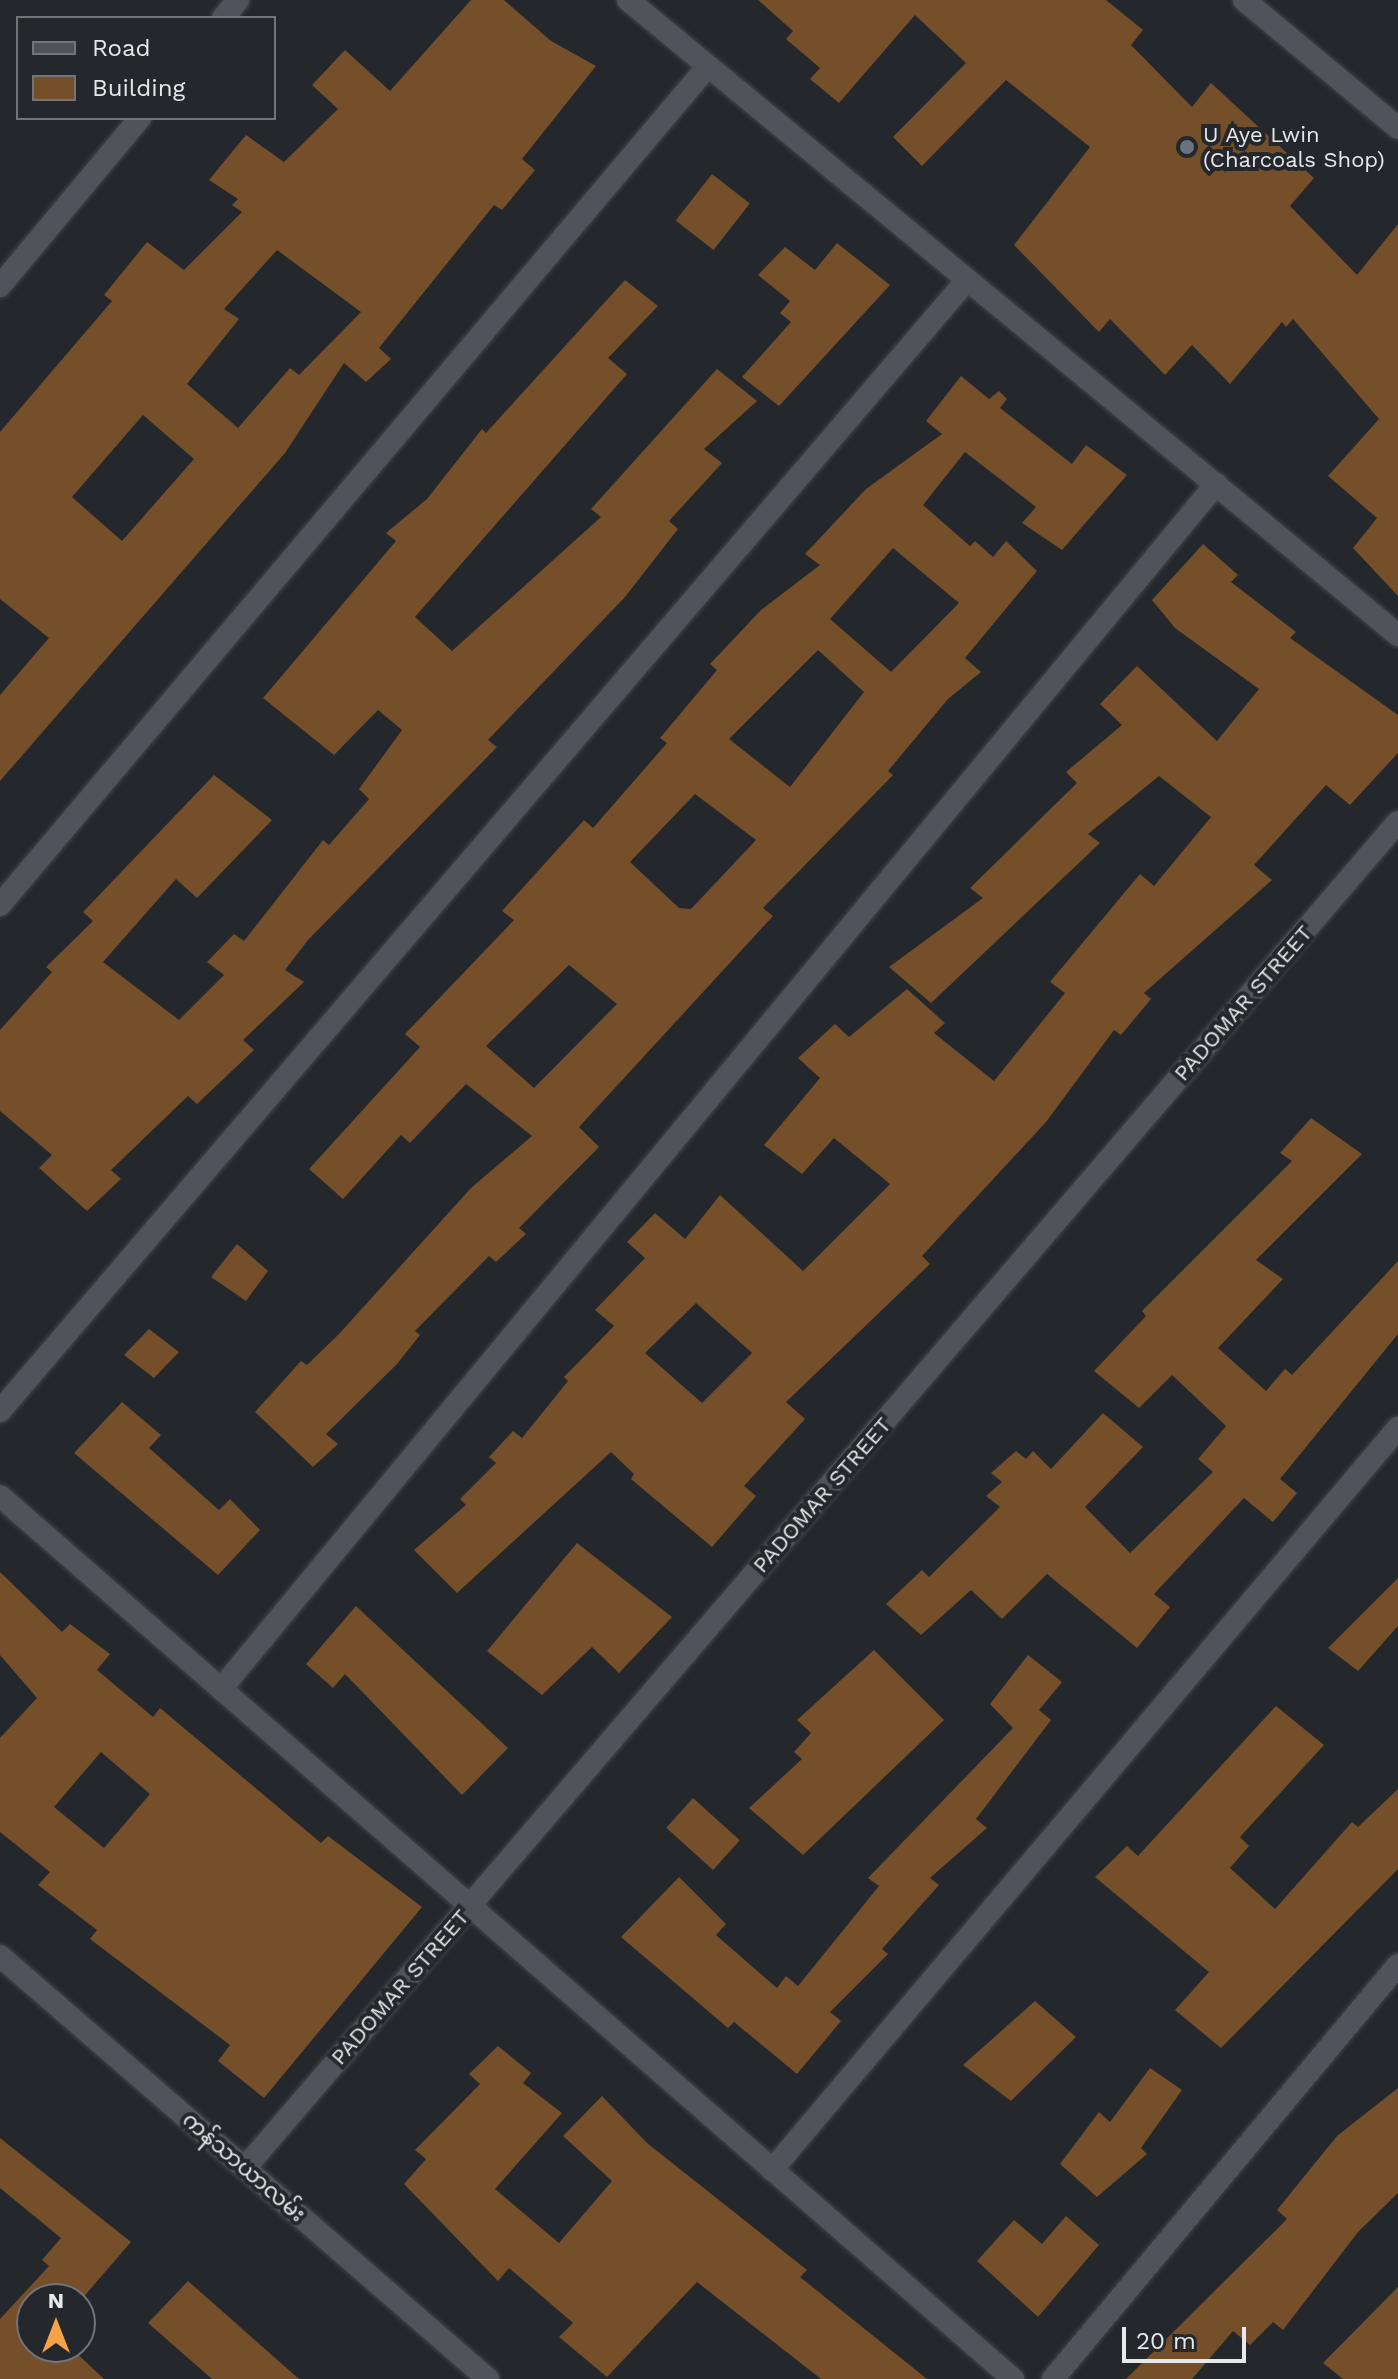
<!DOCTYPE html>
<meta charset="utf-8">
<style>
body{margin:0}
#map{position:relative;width:1398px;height:2379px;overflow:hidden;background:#24272c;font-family:"Work Sans","Noto Sans Myanmar",sans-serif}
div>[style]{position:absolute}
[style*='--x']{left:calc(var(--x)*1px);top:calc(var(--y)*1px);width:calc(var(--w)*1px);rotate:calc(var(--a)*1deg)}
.building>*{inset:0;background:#744f29;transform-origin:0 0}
.roads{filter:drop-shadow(0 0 2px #414448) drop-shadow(0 0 2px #414448)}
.minor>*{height:22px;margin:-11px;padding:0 11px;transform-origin:11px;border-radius:11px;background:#505359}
.tertiary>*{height:22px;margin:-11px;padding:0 11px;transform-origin:11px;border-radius:11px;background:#505359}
.dots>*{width:22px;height:22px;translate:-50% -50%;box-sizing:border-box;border:4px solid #24272c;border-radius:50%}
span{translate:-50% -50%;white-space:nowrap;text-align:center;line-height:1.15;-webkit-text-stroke:8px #24272c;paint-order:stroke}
.poi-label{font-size:22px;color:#e6e8eb}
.left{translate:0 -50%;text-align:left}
.street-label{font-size:22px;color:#e6e8eb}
.legend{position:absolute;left:16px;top:16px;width:260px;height:104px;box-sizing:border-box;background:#24272c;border:2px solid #727478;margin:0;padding:10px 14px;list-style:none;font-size:24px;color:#e6e8eb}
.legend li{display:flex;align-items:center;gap:16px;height:40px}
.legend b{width:40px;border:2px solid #727478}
.north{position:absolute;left:16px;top:2283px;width:80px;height:80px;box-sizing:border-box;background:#24272c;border:2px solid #727478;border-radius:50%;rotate:0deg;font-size:22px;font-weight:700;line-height:32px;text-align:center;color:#e6e8eb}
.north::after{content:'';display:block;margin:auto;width:28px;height:36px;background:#f6a247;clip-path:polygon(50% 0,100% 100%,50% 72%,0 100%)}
.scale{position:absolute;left:1122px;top:2327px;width:124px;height:36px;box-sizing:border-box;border:4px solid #e6e8eb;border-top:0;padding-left:10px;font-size:24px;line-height:28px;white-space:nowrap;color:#e6e8eb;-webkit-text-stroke:6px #24272c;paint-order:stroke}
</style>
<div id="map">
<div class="building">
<div style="clip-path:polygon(evenodd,471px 0,504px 0,551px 41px,596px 66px,522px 159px,535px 170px,502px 210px,494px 205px,379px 348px,391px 359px,366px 382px,344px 363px,285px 453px,0 781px,0 695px,49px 638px,0 599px,0 432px,112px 301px,104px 295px,147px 242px,184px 270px,242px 212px,232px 205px,238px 199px,209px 180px,246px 135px,284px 162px,338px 109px,312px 85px,345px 50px,390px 91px,471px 0,277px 250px,361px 312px,299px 375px,290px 368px,238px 428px,187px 384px,239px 319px,224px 309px,277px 250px,471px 0,143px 415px,194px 459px,122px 541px,72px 497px,143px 415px)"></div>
<div style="clip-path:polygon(758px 0,1106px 0,1143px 30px,1131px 45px,1192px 107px,1211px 83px,1314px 178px,1290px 206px,1357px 275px,1398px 224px,1398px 596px,1353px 548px,1377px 518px,1328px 476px,1379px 419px,1293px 319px,1286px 327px,1282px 322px,1230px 384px,1192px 345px,1165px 375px,1110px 319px,1099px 332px,1014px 245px,1090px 147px,1006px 80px,922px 166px,893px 137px,966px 63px,915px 15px,839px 103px,810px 79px,820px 68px,786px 39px,793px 31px)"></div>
<div style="left:712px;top:174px;width:48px;height:59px;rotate:38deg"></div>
<div style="clip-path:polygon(837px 243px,890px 285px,779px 406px,742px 377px,791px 322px,780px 313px,790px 301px,758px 275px,785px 247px,815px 270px)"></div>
<div style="clip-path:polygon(625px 280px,658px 306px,608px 358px,627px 374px,415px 617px,452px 651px,601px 517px,591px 509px,717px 369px,757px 401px,704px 449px,722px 463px,669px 521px,678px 529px,625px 597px,488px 740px,497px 747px,308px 940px,285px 970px,304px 982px,243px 1040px,254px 1050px,197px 1104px,188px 1096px,111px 1170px,121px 1179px,87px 1211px,39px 1168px,52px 1155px,0 1111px,0 1030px,52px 972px,46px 967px,93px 921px,83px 912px,214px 775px,272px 820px,197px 898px,176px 879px,103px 962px,179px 1020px,224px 975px,207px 962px,234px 934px,244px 941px,323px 840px,329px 845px,369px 799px,359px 789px,402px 730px,378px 710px,334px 755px,263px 698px,396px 541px,386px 533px,427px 499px,482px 429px,486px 433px)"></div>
<div style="clip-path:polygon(evenodd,961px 376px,989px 399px,999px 391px,1007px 399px,1000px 408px,1072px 464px,1086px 445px,1127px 475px,1062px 550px,1022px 523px,1036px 507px,965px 452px,923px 505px,970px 546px,975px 541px,993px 557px,1006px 541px,1037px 571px,965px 658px,981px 672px,948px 699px,888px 771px,893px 775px,763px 908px,773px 916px,579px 1127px,599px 1147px,519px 1228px,526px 1234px,496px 1262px,489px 1256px,415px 1331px,420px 1335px,397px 1364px,326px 1434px,338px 1444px,313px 1467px,255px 1412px,301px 1361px,307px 1365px,339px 1334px,471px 1188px,532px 1136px,466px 1084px,410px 1143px,401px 1135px,343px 1199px,309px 1169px,420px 1047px,405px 1034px,514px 920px,502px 911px,584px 820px,593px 828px,667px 743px,660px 738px,717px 670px,710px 664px,761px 610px,820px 565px,805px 554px,866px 489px,942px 434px,926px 421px,961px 376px,893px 548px,959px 603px,891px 672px,830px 619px,893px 548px,961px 376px,818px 650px,864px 692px,790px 787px,729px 739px,818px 650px,961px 376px,695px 794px,756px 840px,691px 909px,679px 908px,630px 862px,695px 794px,961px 376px,569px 965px,617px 1004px,534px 1088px,486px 1046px,569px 965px)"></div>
<div style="clip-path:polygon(evenodd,1203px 544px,1238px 575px,1231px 582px,1296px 632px,1290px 638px,1398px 715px,1398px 753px,1350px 805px,1326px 785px,1254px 865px,1272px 880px,1144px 993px,1151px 999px,1121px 1035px,1114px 1030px,1046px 1122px,922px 1256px,930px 1264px,786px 1402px,805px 1419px,744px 1486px,756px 1496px,712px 1547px,631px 1479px,634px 1474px,611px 1452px,457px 1593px,414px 1550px,466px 1505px,460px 1499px,496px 1463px,489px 1457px,513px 1431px,522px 1438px,568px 1381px,564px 1377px,614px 1326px,595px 1310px,645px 1258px,627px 1242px,655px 1213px,685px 1239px,720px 1195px,803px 1271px,890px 1184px,834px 1138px,802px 1174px,764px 1145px,820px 1078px,798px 1058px,835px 1024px,849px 1037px,907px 989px,945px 1023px,934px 1033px,994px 1081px,1065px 993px,1050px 982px,1140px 874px,1154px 886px,1211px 817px,1159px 776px,1088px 834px,1100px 843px,931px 1003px,889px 967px,983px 898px,970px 888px,1077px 783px,1066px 772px,1122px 725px,1100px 704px,1137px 666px,1217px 741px,1259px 689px,1175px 628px,1152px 600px,1203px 544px,696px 1303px,752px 1353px,702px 1403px,645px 1353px,696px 1303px)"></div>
<div style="clip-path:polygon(1311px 1118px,1362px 1154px,1256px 1260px,1283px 1279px,1218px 1348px,1266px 1391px,1285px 1369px,1292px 1375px,1398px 1261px,1398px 1334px,1280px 1479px,1297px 1493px,1273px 1522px,1244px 1498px,1154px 1594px,1170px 1607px,1137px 1648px,1047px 1574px,1002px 1619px,971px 1590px,921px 1635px,886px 1604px,922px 1570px,929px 1577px,1000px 1507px,986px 1496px,1002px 1482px,991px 1473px,1016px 1451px,1026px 1459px,1033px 1451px,1051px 1469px,1103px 1413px,1143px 1447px,1085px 1507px,1130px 1553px,1213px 1472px,1198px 1459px,1226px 1426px,1172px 1375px,1139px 1408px,1094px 1371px,1146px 1316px,1142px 1311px,1292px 1161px,1280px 1153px)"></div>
<div style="clip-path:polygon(237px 1244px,268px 1271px,246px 1301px,211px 1277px)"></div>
<div style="clip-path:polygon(149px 1329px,179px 1352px,154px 1378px,124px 1355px)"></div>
<div style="clip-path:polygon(122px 1402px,161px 1435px,149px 1448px,219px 1510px,230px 1499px,260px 1530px,218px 1575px,74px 1453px)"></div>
<div style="clip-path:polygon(577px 1543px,672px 1617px,619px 1673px,592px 1647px,542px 1695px,487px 1651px)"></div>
<div style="clip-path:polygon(evenodd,0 1572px,62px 1632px,70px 1624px,110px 1654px,97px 1670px,153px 1717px,160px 1708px,321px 1843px,328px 1836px,422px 1907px,264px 2098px,218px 2061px,230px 2045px,90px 1939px,97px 1930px,38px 1885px,50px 1872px,0 1832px,0 1738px,37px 1698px,0 1655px,0 1572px,101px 1752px,150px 1794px,104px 1848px,54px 1807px,101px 1752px)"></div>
<div style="clip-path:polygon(1398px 1578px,1398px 1626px,1358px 1671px,1328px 1648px)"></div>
<div style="clip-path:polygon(356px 1606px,508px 1748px,462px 1795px,345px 1674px,333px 1688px,306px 1664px)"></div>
<div style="clip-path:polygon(874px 1650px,944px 1720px,803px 1855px,749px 1808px,802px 1759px,794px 1752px,811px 1733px,797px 1720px)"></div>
<div style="clip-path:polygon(1028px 1655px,1062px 1682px,1039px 1710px,1051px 1720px,976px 1819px,987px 1828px,930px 1878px,939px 1885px,882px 1949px,888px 1954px,830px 2012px,841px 2021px,797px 2074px,734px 2022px,728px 2028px,621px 1937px,679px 1877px,726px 1924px,716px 1935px,777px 1988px,786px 1976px,798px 1986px,879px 1886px,868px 1878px,1013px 1728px,990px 1704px)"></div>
<div style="clip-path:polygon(1276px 1706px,1324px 1745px,1240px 1837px,1249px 1846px,1230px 1868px,1275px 1909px,1352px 1822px,1358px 1827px,1398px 1789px,1398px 1869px,1221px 2048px,1175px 2010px,1209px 1972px,1095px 1877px,1127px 1846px,1138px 1856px)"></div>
<div style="left:693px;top:1798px;width:63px;height:40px;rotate:42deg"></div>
<div style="clip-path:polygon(1035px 2001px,1076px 2037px,1011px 2101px,963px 2065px)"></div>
<div style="clip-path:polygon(498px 2046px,531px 2073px,523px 2083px,562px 2113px,495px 2189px,559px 2243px,612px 2181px,563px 2136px,602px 2096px,647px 2143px,807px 2270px,800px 2277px,927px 2379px,821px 2379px,697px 2282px,607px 2377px,559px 2337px,573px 2323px,509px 2268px,498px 2281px,404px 2184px,426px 2159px,415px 2150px,480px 2084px,469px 2074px)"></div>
<div style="clip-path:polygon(1150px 2068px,1182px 2090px,1141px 2148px,1147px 2154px,1097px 2197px,1060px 2164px,1099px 2112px,1110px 2122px)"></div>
<div style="clip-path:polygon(1398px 2088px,1398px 2193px,1358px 2232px,1283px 2330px,1273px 2322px,1250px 2345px,1233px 2331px,1192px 2379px,1126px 2379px,1287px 2219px,1277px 2210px,1337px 2136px)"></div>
<div style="clip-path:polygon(0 2138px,131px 2242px,80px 2301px,32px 2299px,32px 2347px,70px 2347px,104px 2379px,0 2379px,0 2319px,49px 2266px,42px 2260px,61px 2238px,0 2188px)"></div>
<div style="clip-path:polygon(1066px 2216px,1099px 2245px,1038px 2317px,977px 2261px,1014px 2220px,1042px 2244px)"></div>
<div style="clip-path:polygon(188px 2281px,299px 2379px,212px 2379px,148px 2323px)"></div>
<div style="clip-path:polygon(1398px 2287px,1398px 2379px,1343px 2379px,1323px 2363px)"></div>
</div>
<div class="roads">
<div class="minor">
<div style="--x:628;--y:0;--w:998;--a:39.51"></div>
<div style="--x:0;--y:905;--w:1098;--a:-49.84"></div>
<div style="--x:0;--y:1411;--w:1488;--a:-49.47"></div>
<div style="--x:0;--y:1496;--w:1344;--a:41.08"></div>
<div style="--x:221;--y:1689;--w:1563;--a:-50.45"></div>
<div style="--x:0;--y:1956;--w:646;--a:40.92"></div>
<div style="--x:245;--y:2168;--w:1772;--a:-49.42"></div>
<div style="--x:772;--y:2170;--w:971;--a:-49.85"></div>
<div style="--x:1053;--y:2379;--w:539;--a:-50.19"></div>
</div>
<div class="tertiary">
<div style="--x:1244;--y:0;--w:200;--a:39.7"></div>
<div style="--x:223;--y:18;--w:23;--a:-50"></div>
<div style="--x:0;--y:286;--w:219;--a:-50.2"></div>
</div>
</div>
<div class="dots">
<div style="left:1187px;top:147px;background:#6b7280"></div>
</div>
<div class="poi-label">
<span class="left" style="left:1203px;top:147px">U Aye Lwin<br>(Charcoals Shop)</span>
</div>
<div class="street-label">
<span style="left:1243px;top:1003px;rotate:-49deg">PADOMAR STREET</span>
<span style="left:822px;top:1495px;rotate:-49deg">PADOMAR STREET</span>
<span style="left:400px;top:1987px;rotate:-49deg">PADOMAR STREET</span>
<span style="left:244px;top:2167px;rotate:41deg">ကန်သာယာလမ်း</span>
</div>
<ul class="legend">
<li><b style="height:10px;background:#505359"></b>Road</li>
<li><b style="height:22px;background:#744f29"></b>Building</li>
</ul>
<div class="north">N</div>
<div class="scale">20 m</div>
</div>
